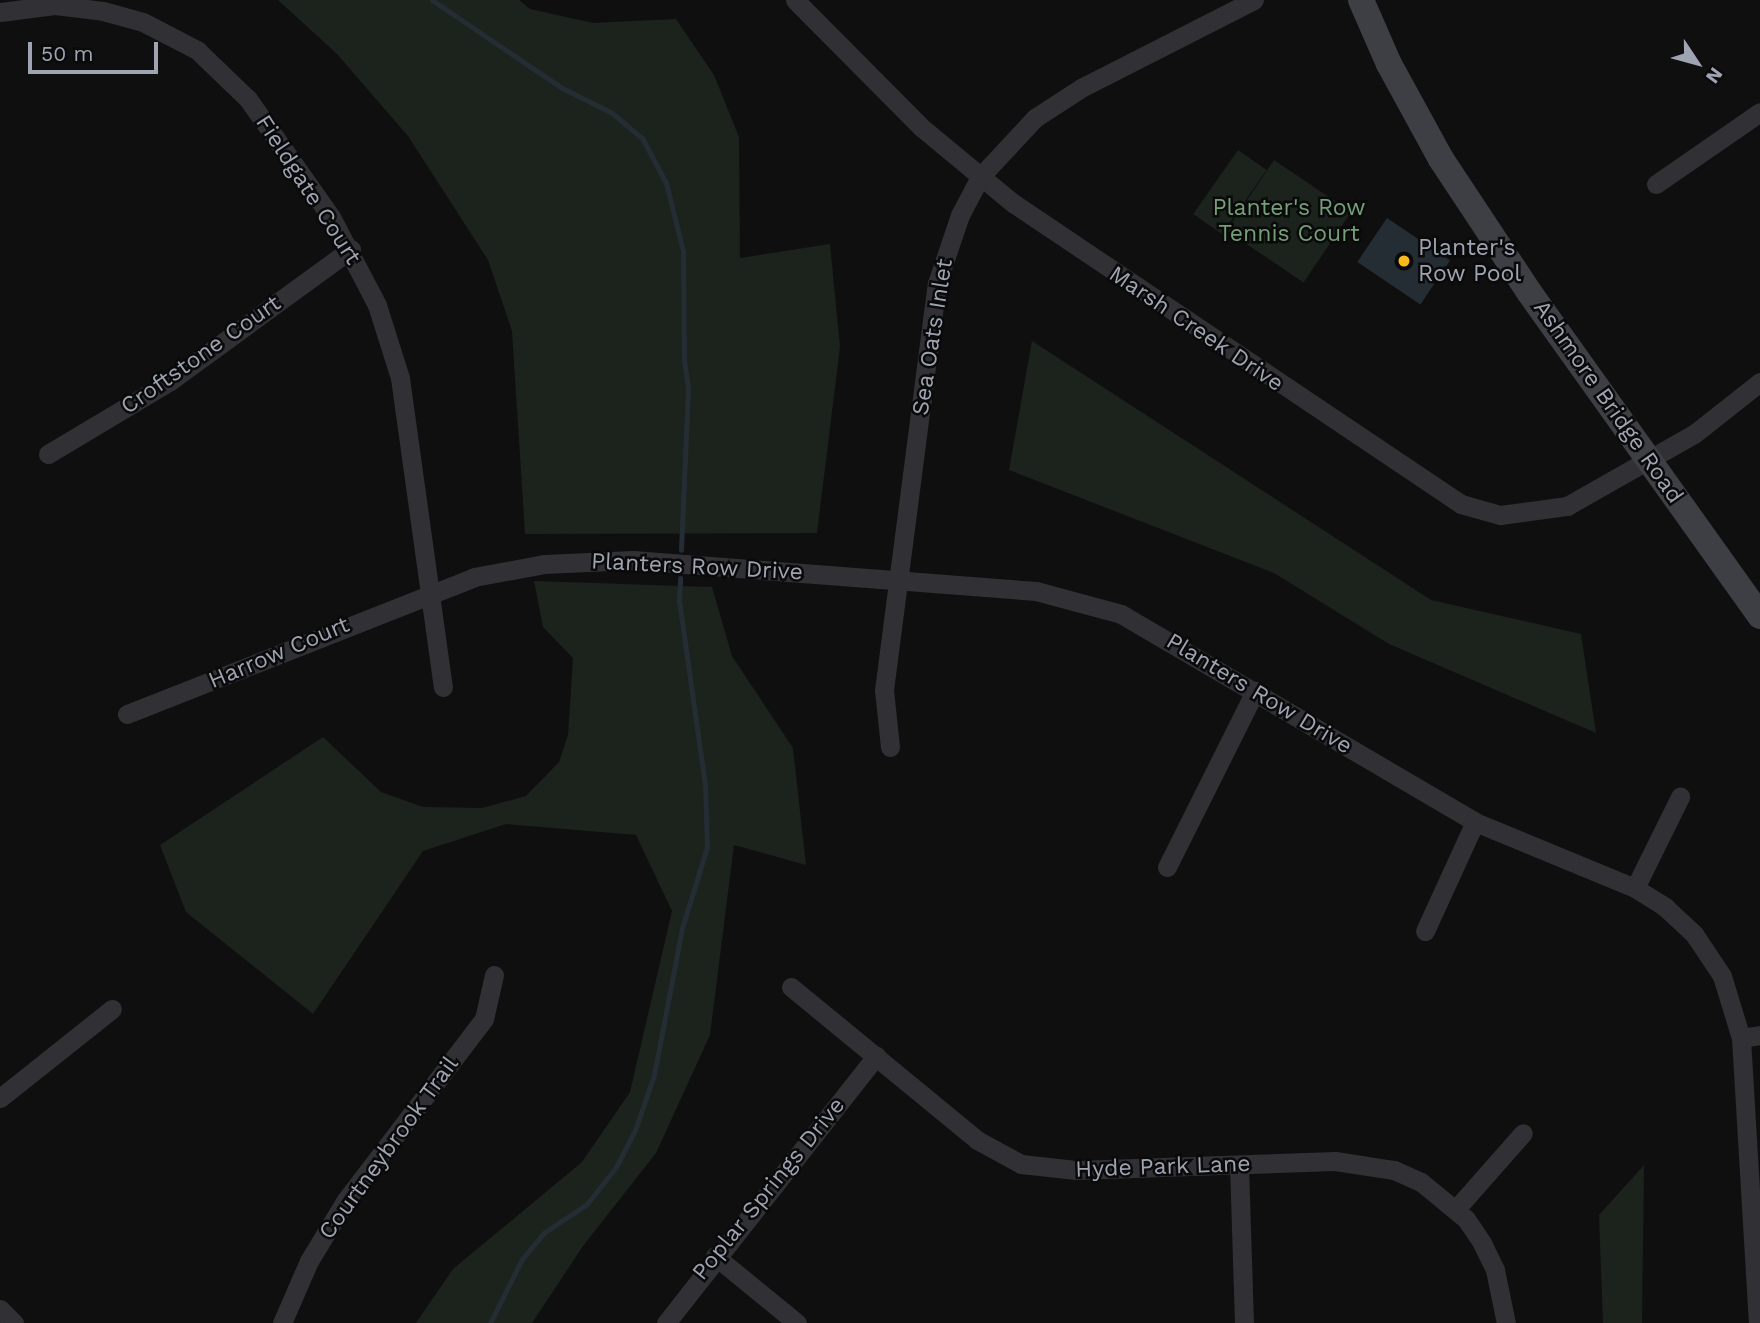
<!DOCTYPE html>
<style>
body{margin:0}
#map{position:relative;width:1760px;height:1323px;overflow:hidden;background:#0f0f10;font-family:"Work Sans",sans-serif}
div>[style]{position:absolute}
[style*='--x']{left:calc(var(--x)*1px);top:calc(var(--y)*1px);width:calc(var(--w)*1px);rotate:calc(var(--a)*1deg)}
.green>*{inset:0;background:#1b231c;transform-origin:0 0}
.water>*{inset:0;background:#252d34;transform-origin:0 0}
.stream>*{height:5px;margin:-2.5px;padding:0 2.5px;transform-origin:2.5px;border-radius:2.5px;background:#252d34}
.street>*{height:19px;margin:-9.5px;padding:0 9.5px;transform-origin:9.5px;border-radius:9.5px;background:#303035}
.secondary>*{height:26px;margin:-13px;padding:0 13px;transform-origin:13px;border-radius:13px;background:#3e3f45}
.dots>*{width:19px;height:19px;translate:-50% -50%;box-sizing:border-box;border:4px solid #0a0a0b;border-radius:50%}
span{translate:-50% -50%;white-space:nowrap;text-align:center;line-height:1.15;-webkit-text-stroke:5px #0a0a0b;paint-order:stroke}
.street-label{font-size:23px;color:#9fa4b2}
.park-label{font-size:23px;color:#749f78}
.poi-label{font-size:23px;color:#9fa4b2}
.left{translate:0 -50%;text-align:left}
.north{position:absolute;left:1662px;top:28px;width:70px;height:70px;-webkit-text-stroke:5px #0a0a0b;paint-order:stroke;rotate:126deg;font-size:19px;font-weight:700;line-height:28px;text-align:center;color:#9fa4b2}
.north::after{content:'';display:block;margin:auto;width:24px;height:32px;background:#9fa4b2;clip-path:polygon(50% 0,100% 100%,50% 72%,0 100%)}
.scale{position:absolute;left:28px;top:42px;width:130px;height:32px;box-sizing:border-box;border:4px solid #9fa4b2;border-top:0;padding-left:9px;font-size:21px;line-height:24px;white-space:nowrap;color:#9fa4b2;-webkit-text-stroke:5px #0a0a0b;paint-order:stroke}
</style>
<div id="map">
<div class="green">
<div style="clip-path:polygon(278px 0,519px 0,530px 9px,593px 23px,676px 19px,714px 75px,739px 137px,740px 258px,830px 244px,840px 347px,817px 533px,525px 534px,512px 331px,488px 260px,408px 136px,337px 54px)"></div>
<div style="left:1238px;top:150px;width:35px;height:78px;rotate:35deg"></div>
<div style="left:1274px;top:160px;width:93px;height:85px;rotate:34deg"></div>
<div style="clip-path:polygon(1032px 341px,1431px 600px,1581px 634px,1596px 733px,1389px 644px,1274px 573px,1009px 470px)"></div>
<div style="clip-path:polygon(534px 581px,712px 587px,732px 656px,793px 748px,806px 865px,734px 845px,710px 1035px,656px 1153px,583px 1246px,532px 1323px,416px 1323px,453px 1269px,582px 1162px,630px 1092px,672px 911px,636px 835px,506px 824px,423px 851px,313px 1014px,186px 912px,160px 845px,323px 737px,381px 792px,423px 807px,482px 808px,526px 796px,559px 762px,568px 735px,573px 658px,543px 627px)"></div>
<div style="clip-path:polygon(1644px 1165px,1642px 1323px,1603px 1323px,1599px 1215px)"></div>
</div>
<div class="water">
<div style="left:1387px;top:218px;width:76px;height:53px;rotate:34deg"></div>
</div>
<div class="stream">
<div style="--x:432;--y:0;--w:157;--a:34.1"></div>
<div style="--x:562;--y:88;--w:56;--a:26.6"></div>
<div style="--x:612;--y:113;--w:39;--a:40"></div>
<div style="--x:642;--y:138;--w:51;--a:61.9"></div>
<div style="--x:666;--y:183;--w:70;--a:76"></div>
<div style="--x:683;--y:251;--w:109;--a:89.5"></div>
<div style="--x:684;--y:360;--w:29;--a:82"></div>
<div style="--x:688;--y:389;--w:161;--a:92.5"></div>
<div style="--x:490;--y:1323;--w:72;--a:-63.4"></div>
<div style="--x:522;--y:1259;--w:35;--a:-50"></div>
<div style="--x:545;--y:1232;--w:50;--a:-33.7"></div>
<div style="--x:587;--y:1204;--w:47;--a:-51.9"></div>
<div style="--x:616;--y:1167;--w:42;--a:-62.8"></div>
<div style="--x:635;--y:1130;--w:58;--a:-70.9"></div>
<div style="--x:654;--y:1075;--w:150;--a:-79.2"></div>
<div style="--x:682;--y:928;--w:85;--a:-72.8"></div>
<div style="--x:707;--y:847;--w:62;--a:-91.8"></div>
<div style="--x:705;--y:785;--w:187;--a:-98"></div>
<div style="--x:679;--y:600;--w:22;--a:-87"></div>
</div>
<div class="street">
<div style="--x:795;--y:0;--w:179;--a:45.2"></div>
<div style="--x:921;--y:127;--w:119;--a:39.6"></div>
<div style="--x:1013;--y:203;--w:540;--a:33.9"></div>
<div style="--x:1461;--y:504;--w:41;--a:15.8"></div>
<div style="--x:1500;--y:515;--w:68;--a:-7.7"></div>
<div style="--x:1567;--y:506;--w:146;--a:-29.6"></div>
<div style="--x:1694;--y:434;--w:84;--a:-38.2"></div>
<div style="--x:0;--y:12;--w:55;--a:-7.3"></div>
<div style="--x:55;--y:5;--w:48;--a:7.1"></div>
<div style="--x:103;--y:11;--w:41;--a:15.4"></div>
<div style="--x:143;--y:22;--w:61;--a:27.4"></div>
<div style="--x:197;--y:50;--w:71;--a:43.9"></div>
<div style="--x:248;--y:99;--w:144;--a:54.9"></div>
<div style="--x:331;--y:217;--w:99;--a:62.4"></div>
<div style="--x:377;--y:305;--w:77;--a:72.5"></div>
<div style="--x:400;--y:378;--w:312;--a:82.1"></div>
<div style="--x:1656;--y:184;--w:126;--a:-34.7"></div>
<div style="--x:48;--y:454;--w:142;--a:-30.9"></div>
<div style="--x:170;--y:381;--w:224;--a:-36.1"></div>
<div style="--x:127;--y:714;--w:373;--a:-21.5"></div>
<div style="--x:474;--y:577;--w:71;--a:-10.5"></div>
<div style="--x:544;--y:564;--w:89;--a:-2.6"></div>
<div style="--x:633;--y:560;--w:404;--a:4.4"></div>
<div style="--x:1036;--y:591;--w:88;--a:15.1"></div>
<div style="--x:1121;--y:614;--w:411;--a:30.4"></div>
<div style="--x:1475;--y:822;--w:173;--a:22.4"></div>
<div style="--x:1635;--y:888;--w:36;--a:32"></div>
<div style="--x:1665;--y:907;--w:40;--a:43"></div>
<div style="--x:1694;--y:934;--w:50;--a:56.3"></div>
<div style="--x:1722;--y:976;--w:65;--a:73"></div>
<div style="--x:1741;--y:1038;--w:286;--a:86.6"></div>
<div style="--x:890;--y:747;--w:57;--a:-96"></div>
<div style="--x:884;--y:690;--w:410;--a:-82.6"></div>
<div style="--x:937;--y:283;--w:72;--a:-71.3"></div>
<div style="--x:960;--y:215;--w:43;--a:-62.2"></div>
<div style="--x:980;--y:177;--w:81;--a:-47"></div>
<div style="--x:1035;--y:118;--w:55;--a:-33.1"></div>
<div style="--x:1081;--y:88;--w:194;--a:-27"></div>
<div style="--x:1167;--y:867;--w:197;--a:-63.4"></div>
<div style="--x:1635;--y:888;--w:102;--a:-63.7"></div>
<div style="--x:1425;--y:931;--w:120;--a:-65.4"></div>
<div style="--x:791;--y:987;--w:241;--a:39.4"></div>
<div style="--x:977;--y:1140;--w:50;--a:28.6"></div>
<div style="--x:1021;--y:1164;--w:55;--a:6.2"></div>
<div style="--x:1076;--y:1170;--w:259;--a:-2"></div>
<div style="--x:1335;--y:1161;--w:60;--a:8.7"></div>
<div style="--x:1394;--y:1170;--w:30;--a:24"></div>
<div style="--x:1421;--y:1182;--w:58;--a:39.4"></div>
<div style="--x:1466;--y:1219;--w:29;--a:56"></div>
<div style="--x:1482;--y:1243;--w:30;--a:64"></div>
<div style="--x:1495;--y:1270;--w:54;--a:78.3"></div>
<div style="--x:1741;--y:1038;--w:19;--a:-9"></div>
<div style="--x:0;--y:1098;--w:143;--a:-38.5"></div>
<div style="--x:1239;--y:1165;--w:158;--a:88.2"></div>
<div style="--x:1456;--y:1209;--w:101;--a:-48.6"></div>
<div style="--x:715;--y:1256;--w:106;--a:39.3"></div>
<div style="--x:0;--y:1309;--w:20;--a:45"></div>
<div style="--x:282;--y:1323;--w:68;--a:-66.5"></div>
<div style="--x:309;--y:1261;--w:71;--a:-58.8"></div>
<div style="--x:346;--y:1200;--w:228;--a:-52.7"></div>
<div style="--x:484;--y:1019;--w:45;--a:-77.2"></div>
<div style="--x:666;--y:1323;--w:340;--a:-51.8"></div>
</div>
<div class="secondary">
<div style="--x:1361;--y:0;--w:70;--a:66.4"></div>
<div style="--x:1389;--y:64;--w:108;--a:61.3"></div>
<div style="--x:1441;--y:159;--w:159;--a:56.5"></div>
<div style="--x:1529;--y:292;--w:398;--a:54.5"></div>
</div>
<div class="dots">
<div style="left:1404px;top:261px;background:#fcb91b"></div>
</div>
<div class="street-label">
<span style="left:308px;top:190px;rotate:57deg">Fieldgate Court</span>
<span style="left:1196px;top:329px;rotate:34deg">Marsh Creek Drive</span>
<span style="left:933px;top:337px;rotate:-81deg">Sea Oats Inlet</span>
<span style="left:201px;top:355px;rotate:-35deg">Croftstone Court</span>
<span style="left:1608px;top:402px;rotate:55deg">Ashmore Bridge Road</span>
<span style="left:697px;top:567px;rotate:3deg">Planters Row Drive</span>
<span style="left:279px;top:653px;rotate:-23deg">Harrow Court</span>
<span style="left:1259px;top:694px;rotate:31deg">Planters Row Drive</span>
<span style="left:389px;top:1148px;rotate:-54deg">Courtneybrook Trail</span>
<span style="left:1163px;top:1167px;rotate:-2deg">Hyde Park Lane</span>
<span style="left:769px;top:1189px;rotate:-51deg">Poplar Springs Drive</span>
</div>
<div class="park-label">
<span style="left:1289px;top:221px">Planter's Row<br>Tennis Court</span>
</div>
<div class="poi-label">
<span class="left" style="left:1418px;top:261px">Planter's<br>Row Pool</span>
</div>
<div class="north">N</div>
<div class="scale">50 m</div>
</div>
